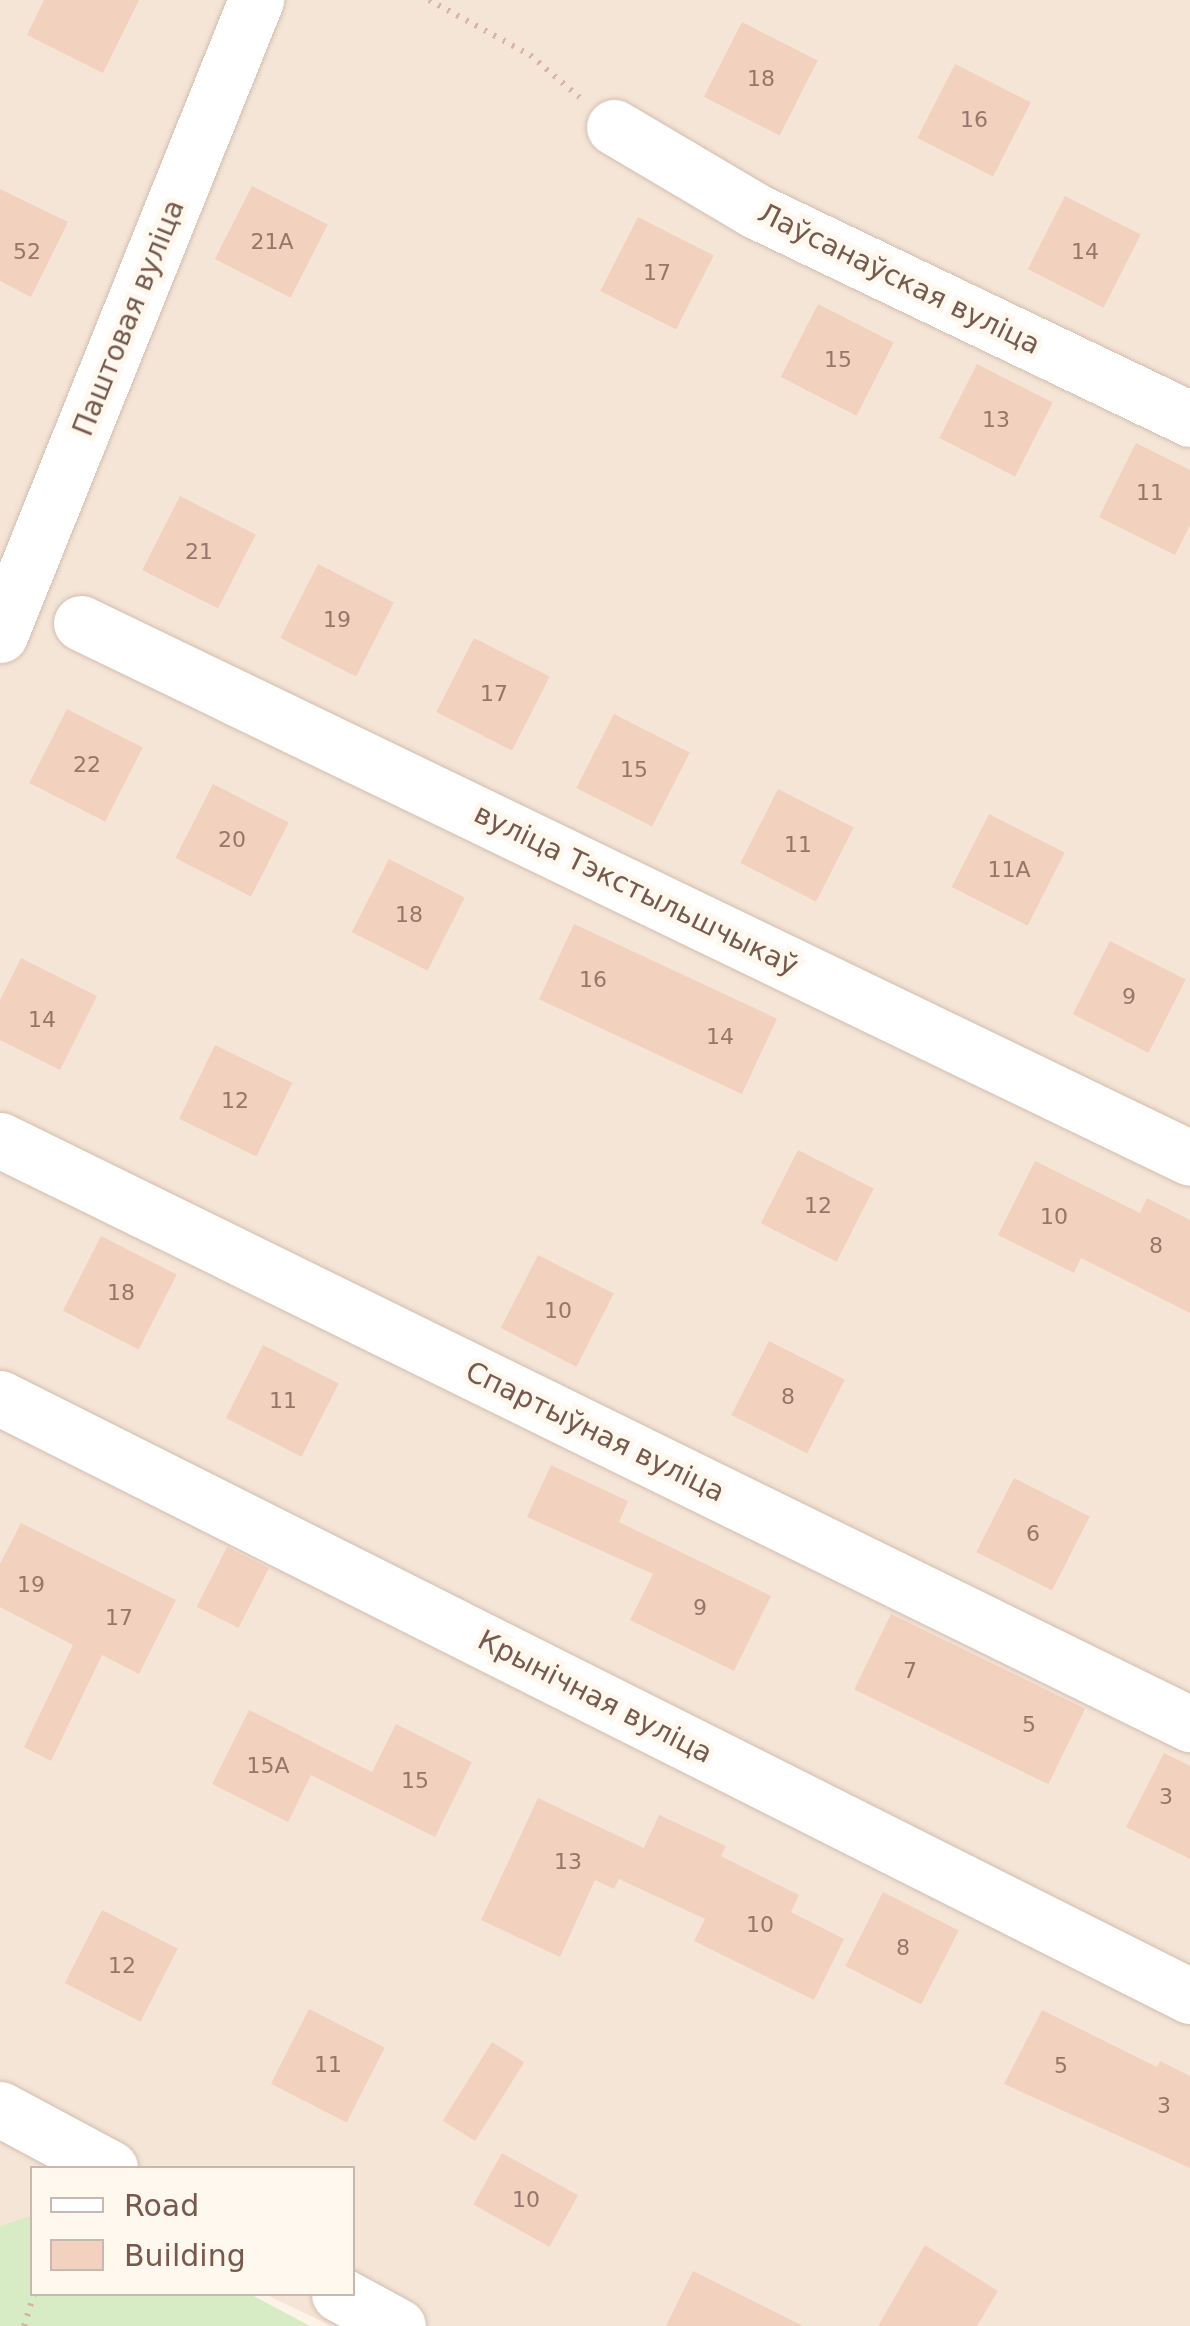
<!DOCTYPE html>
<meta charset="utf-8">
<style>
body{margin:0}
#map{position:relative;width:1190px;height:2326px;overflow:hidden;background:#fdf3e8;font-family:"DejaVu Sans",sans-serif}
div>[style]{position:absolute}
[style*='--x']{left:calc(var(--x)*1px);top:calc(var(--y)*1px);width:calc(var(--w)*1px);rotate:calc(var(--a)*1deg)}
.residential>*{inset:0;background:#f5e5d6}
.green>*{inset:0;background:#d7ebc5}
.building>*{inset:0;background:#f3d1bf;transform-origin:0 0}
.path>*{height:6px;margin-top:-3px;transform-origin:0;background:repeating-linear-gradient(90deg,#d8b4a1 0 2.5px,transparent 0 10.5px)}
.roads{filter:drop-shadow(0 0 2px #d1bdaf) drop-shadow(0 0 2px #d1bdaf)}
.minor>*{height:55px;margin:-27.5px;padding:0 27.5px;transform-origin:27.5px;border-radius:27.5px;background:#fff}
span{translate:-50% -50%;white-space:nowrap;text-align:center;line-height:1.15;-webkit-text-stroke:10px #fff8ee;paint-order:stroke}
.number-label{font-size:22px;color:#967668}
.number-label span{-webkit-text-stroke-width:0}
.street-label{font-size:28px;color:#77584b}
.legend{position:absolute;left:30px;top:2166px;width:325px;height:130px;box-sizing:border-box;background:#fff8ee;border:2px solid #c9b8ad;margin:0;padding:12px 18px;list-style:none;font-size:30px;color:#77584b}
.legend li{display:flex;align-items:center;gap:20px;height:50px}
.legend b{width:50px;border:2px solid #c9b8ad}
</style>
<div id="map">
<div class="residential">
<div style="clip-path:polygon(0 0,1190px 0,1190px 2326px,331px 2326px,265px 2294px,352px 2294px,352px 2168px,32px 2168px,32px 2215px,0 2226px)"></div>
</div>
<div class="green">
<div style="clip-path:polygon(32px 2215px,32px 2294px,250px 2294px,310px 2326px,0 2326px,0 2226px)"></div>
</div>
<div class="building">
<div style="clip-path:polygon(44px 0,139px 0,103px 73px,27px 35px)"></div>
<div style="left:742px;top:22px;width:85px;height:84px;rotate:27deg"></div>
<div style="left:955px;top:64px;width:85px;height:83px;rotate:27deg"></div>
<div style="left:252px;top:186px;width:85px;height:82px;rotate:27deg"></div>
<div style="clip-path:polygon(0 189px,68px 222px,31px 297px,0 281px)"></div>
<div style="left:1065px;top:196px;width:85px;height:82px;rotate:27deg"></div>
<div style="left:638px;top:217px;width:85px;height:83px;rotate:27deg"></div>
<div style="left:818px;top:304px;width:85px;height:82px;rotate:27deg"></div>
<div style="left:977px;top:364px;width:85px;height:83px;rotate:27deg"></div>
<div style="clip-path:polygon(1136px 443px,1190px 470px,1190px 525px,1175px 555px,1099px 517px)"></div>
<div style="left:180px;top:496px;width:85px;height:83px;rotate:27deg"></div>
<div style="left:318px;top:564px;width:85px;height:83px;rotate:27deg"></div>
<div style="left:474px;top:638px;width:85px;height:83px;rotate:27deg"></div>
<div style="left:67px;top:709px;width:85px;height:83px;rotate:27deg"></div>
<div style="left:614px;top:714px;width:85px;height:83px;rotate:27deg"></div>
<div style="left:213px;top:784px;width:85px;height:83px;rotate:27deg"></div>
<div style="left:778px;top:789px;width:85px;height:83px;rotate:27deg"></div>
<div style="left:989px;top:814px;width:85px;height:82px;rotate:27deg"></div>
<div style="left:389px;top:859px;width:85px;height:82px;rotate:27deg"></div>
<div style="left:574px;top:924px;width:224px;height:83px;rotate:25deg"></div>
<div style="left:1110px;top:941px;width:85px;height:82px;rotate:27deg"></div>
<div style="clip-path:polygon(21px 958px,97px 996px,60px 1070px,0 1040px,0 1000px)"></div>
<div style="left:215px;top:1045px;width:86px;height:82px;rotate:26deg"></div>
<div style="left:798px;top:1150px;width:85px;height:82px;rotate:27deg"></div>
<div style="clip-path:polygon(1035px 1161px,1140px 1213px,1147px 1198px,1190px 1220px,1190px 1313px,1081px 1258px,1074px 1273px,998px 1235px)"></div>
<div style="left:101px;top:1236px;width:85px;height:84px;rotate:27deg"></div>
<div style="left:538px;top:1255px;width:85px;height:82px;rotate:27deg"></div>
<div style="left:769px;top:1341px;width:85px;height:83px;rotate:27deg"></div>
<div style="left:263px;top:1345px;width:85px;height:82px;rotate:27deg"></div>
<div style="clip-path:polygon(551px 1465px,628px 1501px,619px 1522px,771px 1596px,734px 1671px,630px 1620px,653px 1574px,527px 1517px)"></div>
<div style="left:1014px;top:1478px;width:85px;height:83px;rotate:27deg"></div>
<div style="clip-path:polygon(21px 1523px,176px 1600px,139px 1674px,102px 1655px,51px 1761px,24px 1747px,73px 1645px,0 1607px,0 1564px)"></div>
<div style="left:227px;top:1547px;width:47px;height:67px;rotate:27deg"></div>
<div style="left:891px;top:1614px;width:216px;height:84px;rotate:26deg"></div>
<div style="clip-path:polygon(249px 1710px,372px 1772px,396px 1724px,472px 1762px,435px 1837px,311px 1775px,288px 1822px,212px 1784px)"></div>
<div style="clip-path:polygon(1164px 1753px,1190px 1766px,1190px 1859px,1126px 1827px)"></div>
<div style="clip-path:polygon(538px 1798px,644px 1848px,659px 1815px,726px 1846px,721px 1856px,799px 1895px,791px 1912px,844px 1939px,814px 2000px,694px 1941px,705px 1919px,619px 1879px,614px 1889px,595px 1880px,560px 1957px,481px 1920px)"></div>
<div style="left:883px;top:1892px;width:85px;height:83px;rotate:27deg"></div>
<div style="left:102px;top:1910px;width:85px;height:82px;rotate:27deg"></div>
<div style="left:309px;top:2009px;width:85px;height:84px;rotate:27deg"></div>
<div style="clip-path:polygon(1042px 2010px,1157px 2067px,1160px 2061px,1190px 2076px,1190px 2168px,1004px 2084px)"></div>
<div style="left:492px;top:2042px;width:38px;height:93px;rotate:32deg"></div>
<div style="left:502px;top:2153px;width:87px;height:59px;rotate:29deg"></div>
<div style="clip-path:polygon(925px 2245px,998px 2291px,977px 2326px,878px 2326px)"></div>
<div style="clip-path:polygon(693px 2271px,803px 2326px,666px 2326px)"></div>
</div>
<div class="path">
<div style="--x:429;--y:0;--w:115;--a:28.6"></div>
<div style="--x:530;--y:55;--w:65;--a:40.6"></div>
<div style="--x:24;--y:2326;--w:34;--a:-73"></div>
</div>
<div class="roads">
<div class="minor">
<div style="--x:614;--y:127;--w:165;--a:30.6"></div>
<div style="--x:756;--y:211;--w:481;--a:25.6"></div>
<div style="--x:81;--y:623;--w:1231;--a:25.75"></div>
<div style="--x:0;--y:635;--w:685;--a:-68.04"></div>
<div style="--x:0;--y:1140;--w:1326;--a:26.14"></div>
<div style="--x:0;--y:1398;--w:1332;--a:26.68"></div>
<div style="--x:0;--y:2109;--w:125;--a:28.2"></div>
<div style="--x:339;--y:2294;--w:67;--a:28.5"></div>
</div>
</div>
<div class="number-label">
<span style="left:761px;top:79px">18</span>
<span style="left:974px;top:120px">16</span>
<span style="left:272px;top:242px">21А</span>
<span style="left:27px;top:252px">52</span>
<span style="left:1085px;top:252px">14</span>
<span style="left:657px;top:273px">17</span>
<span style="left:838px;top:360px">15</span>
<span style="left:996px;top:420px">13</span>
<span style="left:1150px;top:493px">11</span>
<span style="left:199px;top:552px">21</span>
<span style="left:337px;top:620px">19</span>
<span style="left:494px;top:694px">17</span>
<span style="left:87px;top:765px">22</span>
<span style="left:634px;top:770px">15</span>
<span style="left:232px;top:840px">20</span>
<span style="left:798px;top:845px">11</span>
<span style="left:1009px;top:870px">11А</span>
<span style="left:409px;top:915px">18</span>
<span style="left:593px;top:980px">16</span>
<span style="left:1129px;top:997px">9</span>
<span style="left:42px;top:1020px">14</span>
<span style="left:720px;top:1037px">14</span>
<span style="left:235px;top:1101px">12</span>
<span style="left:818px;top:1206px">12</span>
<span style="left:1054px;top:1217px">10</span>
<span style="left:1156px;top:1246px">8</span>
<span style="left:121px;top:1293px">18</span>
<span style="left:558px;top:1311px">10</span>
<span style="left:788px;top:1397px">8</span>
<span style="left:283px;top:1401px">11</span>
<span style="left:1033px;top:1534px">6</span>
<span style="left:31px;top:1585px">19</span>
<span style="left:700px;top:1608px">9</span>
<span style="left:119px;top:1618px">17</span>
<span style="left:910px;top:1671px">7</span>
<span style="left:1029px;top:1725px">5</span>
<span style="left:268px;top:1766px">15А</span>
<span style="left:415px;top:1781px">15</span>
<span style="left:1166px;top:1797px">3</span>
<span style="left:568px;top:1862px">13</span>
<span style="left:760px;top:1925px">10</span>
<span style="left:903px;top:1948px">8</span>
<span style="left:122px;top:1966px">12</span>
<span style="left:328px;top:2065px">11</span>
<span style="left:1061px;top:2066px">5</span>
<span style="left:1164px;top:2106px">3</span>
<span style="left:526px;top:2200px">10</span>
</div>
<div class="street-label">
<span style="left:899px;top:279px;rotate:26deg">Лаўсанаўская вуліца</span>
<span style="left:129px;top:318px;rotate:-68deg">Паштовая вуліца</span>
<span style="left:636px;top:890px;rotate:26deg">вуліца Тэкстыльшчыкаў</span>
<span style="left:595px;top:1432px;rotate:26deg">Спартыўная вуліца</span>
<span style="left:595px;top:1697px;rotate:27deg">Крынічная вуліца</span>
</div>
<ul class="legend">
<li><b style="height:12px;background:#fff"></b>Road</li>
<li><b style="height:28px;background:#f3d1bf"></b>Building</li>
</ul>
</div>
